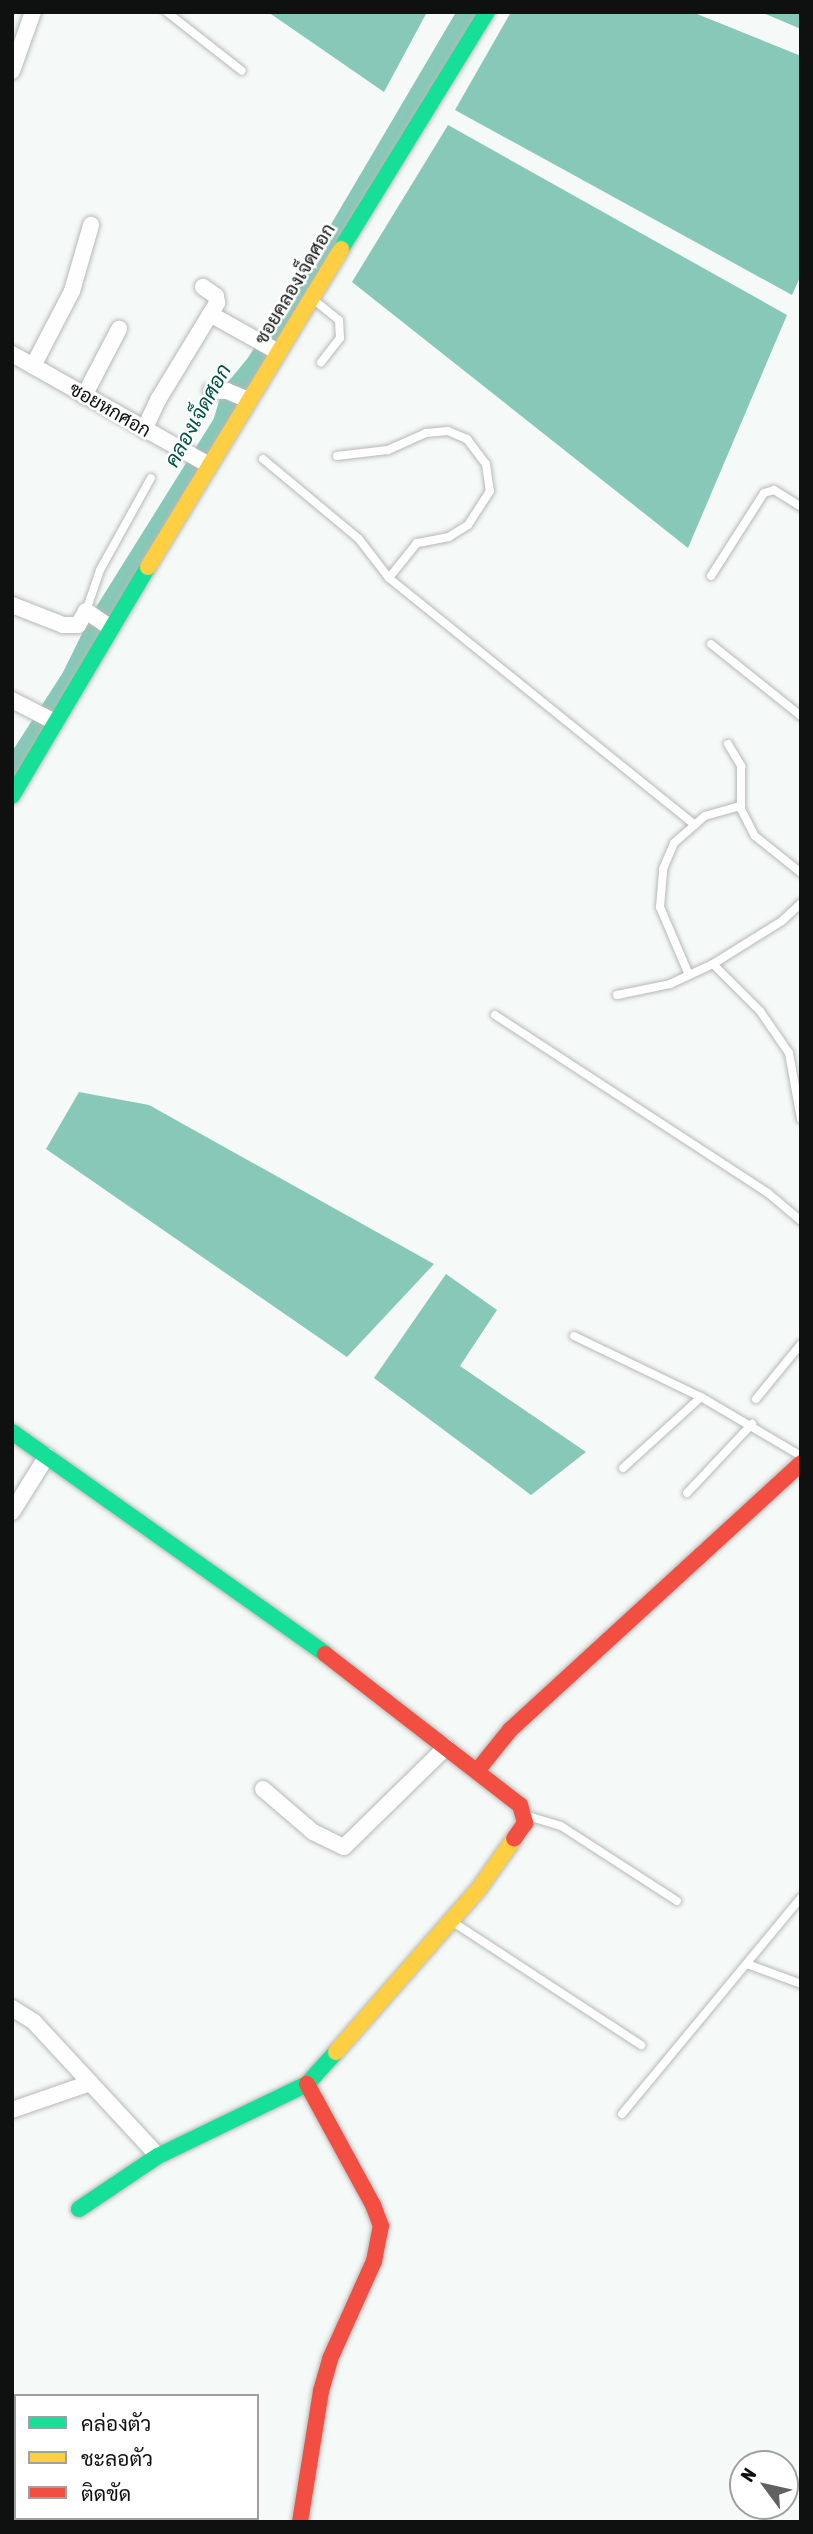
<!DOCTYPE html>
<meta charset="utf-8">
<style>
body{margin:0}
#map{position:relative;width:813px;height:2534px;overflow:hidden;background:#f5f9f7;font-family:"Asap Condensed",Sarabun,sans-serif}
div>[style]{position:absolute}
[style*='--x']{left:calc(var(--x)*1px);top:calc(var(--y)*1px);width:calc(var(--w)*1px);rotate:calc(var(--a)*1deg)}
.water>*{inset:0;background:#87c8b8}
.canal>*{height:19px;margin:-9.5px;padding:0 9.5px;transform-origin:9.5px;border-radius:9.5px;background:#87c8b8}
.roads{filter:drop-shadow(0 0 2px #b5b9b7) drop-shadow(0 0 2px #b5b9b7)}
.lane>*{height:8px;margin:-4px;padding:0 4px;transform-origin:4px;border-radius:4px;background:#fefefe}
.street>*{height:16px;margin:-8px;padding:0 8px;transform-origin:8px;border-radius:8px;background:#fefefe}
.fast>*{height:16px;margin:-8px;padding:0 8px;transform-origin:8px;border-radius:8px;background:#16e098}
.slow>*{height:16px;margin:-8px;padding:0 8px;transform-origin:8px;border-radius:8px;background:#ffcf43}
.jam>*{height:16px;margin:-8px;padding:0 8px;transform-origin:8px;border-radius:8px;background:#f24e42}
span{translate:-50% -50%;white-space:nowrap;text-align:center;line-height:1.15;-webkit-text-stroke:5px #fff;paint-order:stroke}
.street-label{font-size:19px;color:#0f1111}
.water-label{font-size:21px;color:#005345;font-style:italic}
.frame{position:absolute;inset:0;border:14px solid #0f1111;pointer-events:none}
.legend{position:absolute;left:14px;top:2394px;width:245px;height:126px;box-sizing:border-box;background:#fff;border:2px solid #9fa0a0;margin:0;padding:9px 12px;list-style:none;font-size:21px;color:#0f1111}
.legend li{display:flex;align-items:center;gap:14px;height:35px}
.legend b{width:35px;border:2px solid #9fa0a0}
.north{position:absolute;left:729px;top:2450px;width:70px;height:70px;box-sizing:border-box;background:#fff;border:2px solid #9fa0a0;border-radius:50%;rotate:303deg;font-size:19px;font-weight:700;line-height:28px;text-align:center;color:#0f1111}
.north::after{content:'';display:block;margin:auto;width:24px;height:32px;background:#606262;clip-path:polygon(50% 0,100% 100%,50% 72%,0 100%)}
</style>
<div id="map">
<div class="water">
<div style="clip-path:polygon(268px 12px,427px 12px,384px 92px)"></div>
<div style="clip-path:polygon(511px 12px,692px 12px,801px 56px,801px 275px,792px 295px,455px 110px)"></div>
<div style="clip-path:polygon(762px 12px,801px 12px,801px 29px,761px 12px)"></div>
<div style="clip-path:polygon(448px 125px,787px 315px,688px 548px,352px 282px)"></div>
<div style="clip-path:polygon(79px 1092px,149px 1105px,434px 1264px,347px 1357px,46px 1149px)"></div>
<div style="clip-path:polygon(446px 1274px,497px 1310px,460px 1366px,586px 1452px,531px 1495px,374px 1378px)"></div>
</div>
<div class="canal">
<div style="--x:12;--y:768;--w:109;--a:-57.3"></div>
<div style="--x:71;--y:676;--w:64;--a:-63.8"></div>
<div style="--x:99;--y:619;--w:232;--a:-58"></div>
<div style="--x:222;--y:422;--w:31;--a:-73"></div>
<div style="--x:231;--y:392;--w:34;--a:-50"></div>
<div style="--x:253;--y:366;--w:84;--a:-56.7"></div>
<div style="--x:299;--y:296;--w:329;--a:-59.5"></div>
</div>
<div class="roads">
<div class="lane">
<div style="--x:167;--y:12;--w:95;--a:38.2"></div>
<div style="--x:314;--y:300;--w:32;--a:39"></div>
<div style="--x:339;--y:320;--w:18;--a:87"></div>
<div style="--x:340;--y:338;--w:31;--a:128"></div>
<div style="--x:337;--y:456;--w:51;--a:-6.7"></div>
<div style="--x:388;--y:450;--w:42;--a:-24.1"></div>
<div style="--x:426;--y:433;--w:22;--a:-5"></div>
<div style="--x:448;--y:431;--w:21;--a:23"></div>
<div style="--x:467;--y:439;--w:31;--a:53"></div>
<div style="--x:486;--y:464;--w:27;--a:82"></div>
<div style="--x:490;--y:491;--w:40;--a:122.9"></div>
<div style="--x:468;--y:525;--w:22;--a:148"></div>
<div style="--x:449;--y:537;--w:33;--a:169"></div>
<div style="--x:417;--y:543;--w:45;--a:128.7"></div>
<div style="--x:263;--y:459;--w:125;--a:39.8"></div>
<div style="--x:359;--y:539;--w:49;--a:52.4"></div>
<div style="--x:389;--y:578;--w:393;--a:38.9"></div>
<div style="--x:711;--y:576;--w:98;--a:-57.4"></div>
<div style="--x:764;--y:493;--w:10;--a:-17"></div>
<div style="--x:774;--y:490;--w:32;--a:32"></div>
<div style="--x:86;--y:611;--w:43;--a:-71.1"></div>
<div style="--x:100;--y:570;--w:105;--a:-61"></div>
<div style="--x:711;--y:644;--w:115;--a:38.7"></div>
<div style="--x:728;--y:744;--w:26;--a:59"></div>
<div style="--x:741;--y:766;--w:43;--a:90"></div>
<div style="--x:741;--y:809;--w:30;--a:63"></div>
<div style="--x:755;--y:836;--w:59;--a:38.8"></div>
<div style="--x:713;--y:964;--w:66;--a:45"></div>
<div style="--x:760;--y:1011;--w:51;--a:55.4"></div>
<div style="--x:789;--y:1053;--w:67;--a:79.7"></div>
<div style="--x:689;--y:975;--w:74;--a:-113.1"></div>
<div style="--x:660;--y:907;--w:38;--a:-85"></div>
<div style="--x:663;--y:869;--w:28;--a:-67"></div>
<div style="--x:674;--y:843;--w:41;--a:-41.1"></div>
<div style="--x:705;--y:816;--w:37;--a:-16"></div>
<div style="--x:617;--y:995;--w:54;--a:-11.7"></div>
<div style="--x:670;--y:984;--w:47;--a:-24.9"></div>
<div style="--x:713;--y:964;--w:81;--a:-31.9"></div>
<div style="--x:782;--y:921;--w:26;--a:-43"></div>
<div style="--x:495;--y:1015;--w:326;--a:33.1"></div>
<div style="--x:768;--y:1193;--w:43;--a:40.3"></div>
<div style="--x:574;--y:1336;--w:141;--a:25.7"></div>
<div style="--x:701;--y:1397;--w:116;--a:30.5"></div>
<div style="--x:756;--y:1399;--w:71;--a:-50.7"></div>
<div style="--x:623;--y:1468;--w:105;--a:-42.3"></div>
<div style="--x:687;--y:1493;--w:95;--a:-46.7"></div>
<div style="--x:528;--y:1816;--w:34;--a:17"></div>
<div style="--x:561;--y:1826;--w:138;--a:32.9"></div>
<div style="--x:453;--y:1922;--w:225;--a:33.2"></div>
<div style="--x:747;--y:1964;--w:58;--a:20.3"></div>
<div style="--x:622;--y:2114;--w:281;--a:-50.4"></div>
</div>
<div class="street">
<div style="--x:12;--y:71;--w:63;--a:-70.4"></div>
<div style="--x:210;--y:314;--w:78;--a:29.2"></div>
<div style="--x:12;--y:354;--w:226;--a:29.4"></div>
<div style="--x:33;--y:366;--w:85;--a:-62.5"></div>
<div style="--x:72;--y:291;--w:69;--a:-73.9"></div>
<div style="--x:211;--y:391;--w:16;--a:0"></div>
<div style="--x:227;--y:391;--w:23;--a:23"></div>
<div style="--x:84;--y:396;--w:76;--a:-62.4"></div>
<div style="--x:144;--y:430;--w:33;--a:-65"></div>
<div style="--x:158;--y:400;--w:114;--a:-58.7"></div>
<div style="--x:217;--y:303;--w:7;--a:-98"></div>
<div style="--x:216;--y:296;--w:16;--a:-145"></div>
<div style="--x:12;--y:605;--w:55;--a:21.4"></div>
<div style="--x:63;--y:625;--w:15;--a:0"></div>
<div style="--x:78;--y:625;--w:16;--a:-60"></div>
<div style="--x:86;--y:611;--w:30;--a:34"></div>
<div style="--x:12;--y:700;--w:48;--a:27.1"></div>
<div style="--x:12;--y:1512;--w:66;--a:-58"></div>
<div style="--x:263;--y:1789;--w:66;--a:40.7"></div>
<div style="--x:313;--y:1832;--w:34;--a:26"></div>
<div style="--x:344;--y:1847;--w:143;--a:-44.4"></div>
<div style="--x:12;--y:2008;--w:26;--a:32"></div>
<div style="--x:34;--y:2022;--w:183;--a:47.2"></div>
<div style="--x:12;--y:2110;--w:83;--a:-19.1"></div>
</div>
<div class="fast">
<div style="--x:341;--y:249;--w:278;--a:-58.4"></div>
<div style="--x:12;--y:796;--w:266;--a:-59.3"></div>
<div style="--x:12;--y:1432;--w:384;--a:35.3"></div>
<div style="--x:79;--y:2209;--w:95;--a:-33.9"></div>
<div style="--x:158;--y:2156;--w:165;--a:-25.8"></div>
<div style="--x:307;--y:2084;--w:43;--a:-47.8"></div>
</div>
<div class="slow">
<div style="--x:148;--y:567;--w:372;--a:-58.7"></div>
<div style="--x:336;--y:2052;--w:215;--a:-48.8"></div>
<div style="--x:478;--y:1890;--w:62;--a:-54.8"></div>
</div>
<div class="jam">
<div style="--x:325;--y:1654;--w:247;--a:37.8"></div>
<div style="--x:520;--y:1805;--w:19;--a:74"></div>
<div style="--x:525;--y:1823;--w:19;--a:125"></div>
<div style="--x:477;--y:1771;--w:53;--a:-51.2"></div>
<div style="--x:510;--y:1730;--w:395;--a:-42.5"></div>
<div style="--x:300;--y:2522;--w:133;--a:-80.9"></div>
<div style="--x:321;--y:2391;--w:33;--a:-74"></div>
<div style="--x:330;--y:2359;--w:107;--a:-65.8"></div>
<div style="--x:374;--y:2261;--w:36;--a:-79"></div>
<div style="--x:381;--y:2226;--w:22;--a:-111"></div>
<div style="--x:373;--y:2205;--w:138;--a:-118.6"></div>
</div>
</div>
<div class="street-label">
<span style="left:295px;top:284px;rotate:-59deg">ซอยคลองเจ็ดศอก</span>
<span style="left:110px;top:410px;rotate:30deg">ซอยหกศอก</span>
</div>
<div class="water-label">
<span style="left:197px;top:415px;rotate:-61deg">คลองเจ็ดศอก</span>
</div>
<div class="frame"></div>
<ul class="legend">
<li><b style="height:9px;background:#16e098"></b>คล่องตัว</li>
<li><b style="height:9px;background:#ffcf43"></b>ชะลอตัว</li>
<li><b style="height:9px;background:#f24e42"></b>ติดขัด</li>
</ul>
<div class="north">N</div>
</div>
